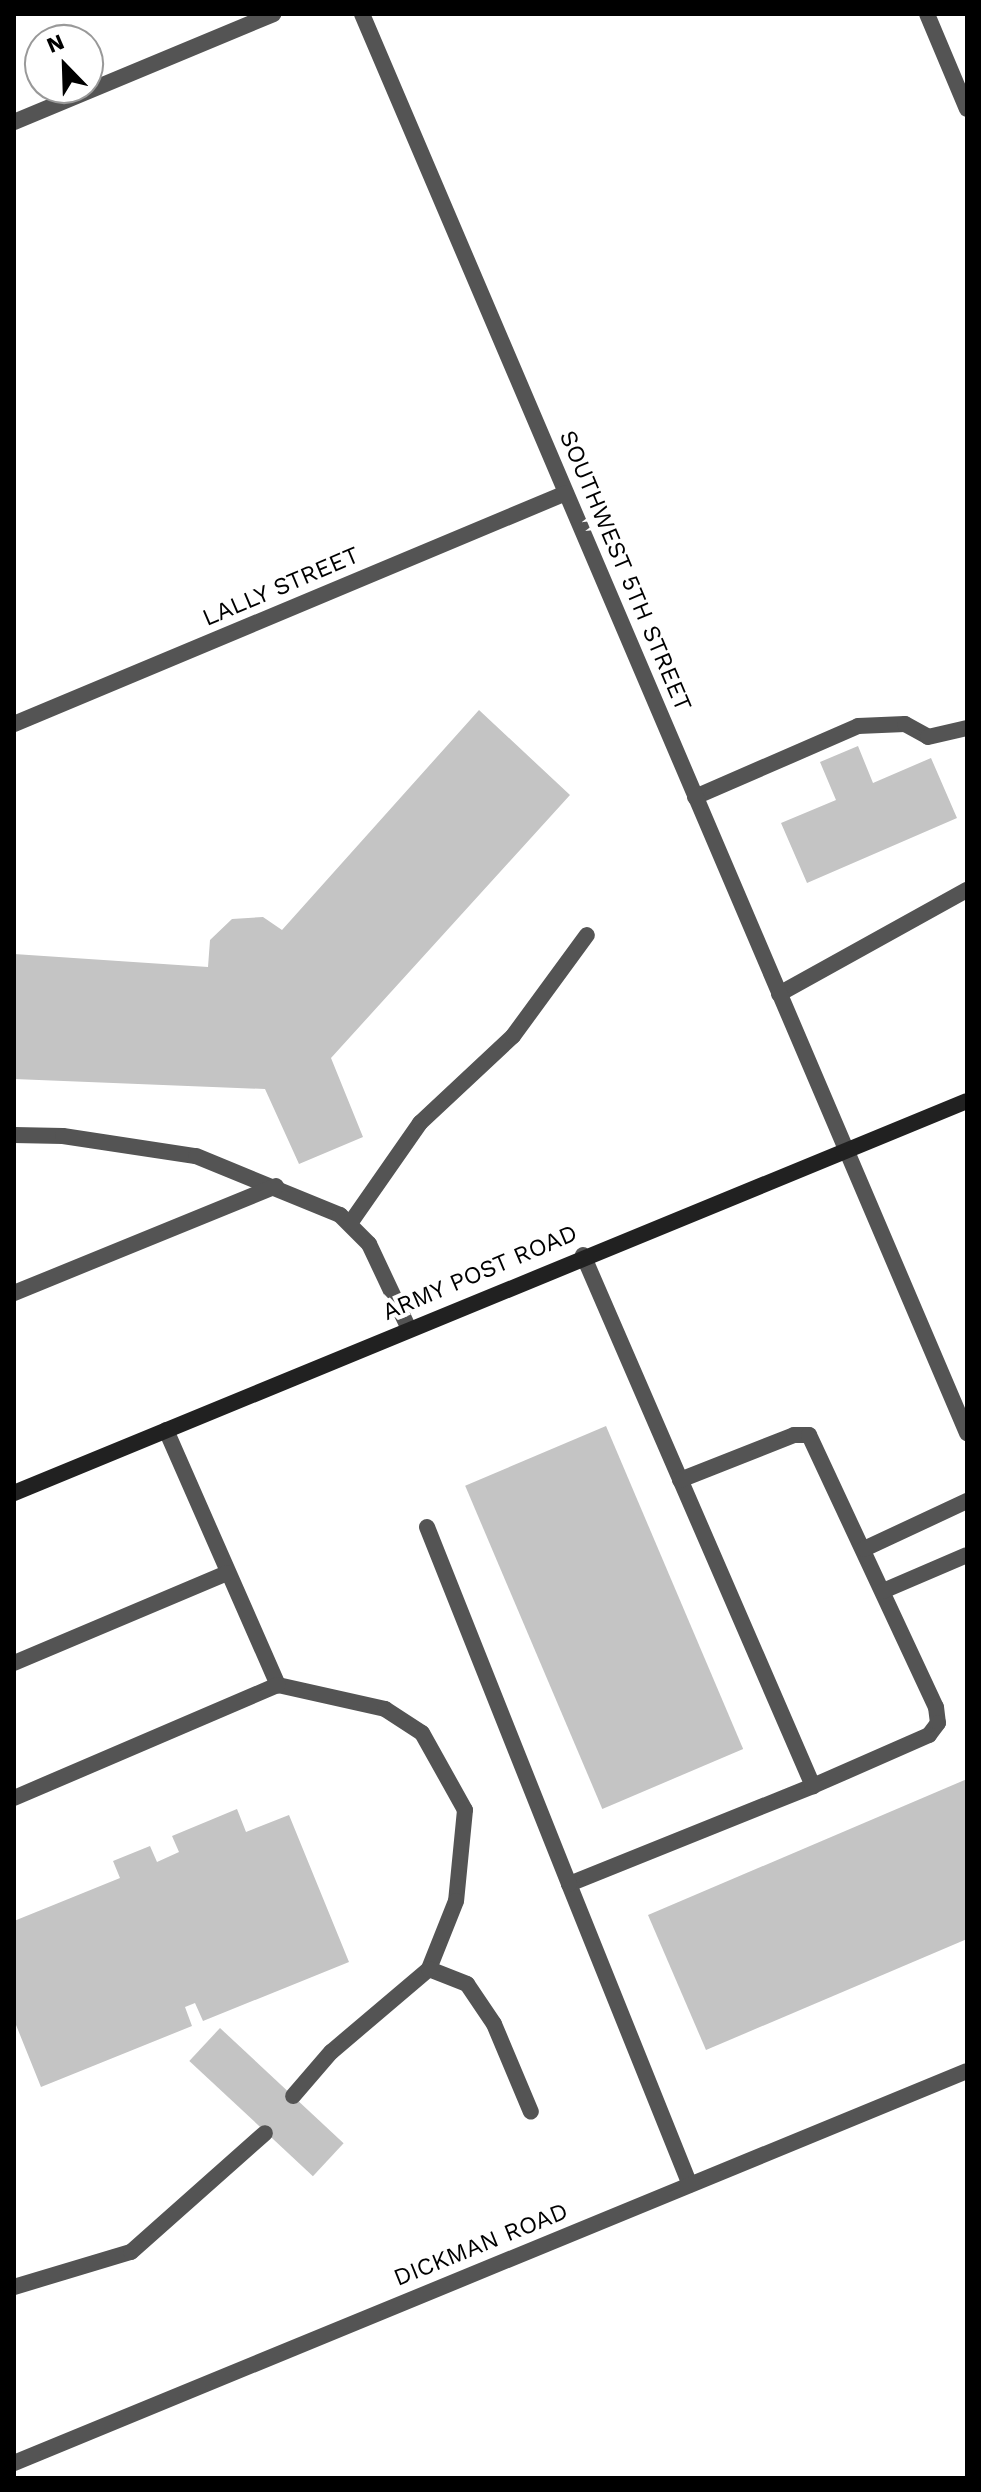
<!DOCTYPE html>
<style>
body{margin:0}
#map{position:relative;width:981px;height:2492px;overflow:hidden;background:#fff;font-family:"Work Sans",sans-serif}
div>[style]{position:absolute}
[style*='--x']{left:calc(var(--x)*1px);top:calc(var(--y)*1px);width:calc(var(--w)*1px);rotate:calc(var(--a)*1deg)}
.building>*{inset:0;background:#c4c4c4;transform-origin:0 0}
.service>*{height:16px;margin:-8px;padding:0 8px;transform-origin:8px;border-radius:8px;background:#545454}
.minor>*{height:16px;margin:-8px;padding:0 8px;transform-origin:8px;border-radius:8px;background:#545454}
.secondary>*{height:16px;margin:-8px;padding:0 8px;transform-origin:8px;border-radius:8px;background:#212121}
span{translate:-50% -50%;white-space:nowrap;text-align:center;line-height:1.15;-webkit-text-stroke:8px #fff;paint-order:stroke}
.street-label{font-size:24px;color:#000}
.frame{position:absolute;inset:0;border:16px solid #000;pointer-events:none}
.north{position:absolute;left:24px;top:24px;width:80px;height:80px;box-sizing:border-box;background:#fff;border:2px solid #999;border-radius:50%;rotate:337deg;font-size:22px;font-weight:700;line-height:32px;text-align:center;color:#000}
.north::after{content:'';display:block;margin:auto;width:28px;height:36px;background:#000;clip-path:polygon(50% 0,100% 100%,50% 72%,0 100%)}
</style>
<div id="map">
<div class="building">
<div style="clip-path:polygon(479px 710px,570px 795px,331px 1058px,363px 1137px,299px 1164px,265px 1089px,14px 1079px,14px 954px,208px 967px,210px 940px,232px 919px,263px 917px,282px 930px)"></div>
<div style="clip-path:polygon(858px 746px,873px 783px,931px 758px,957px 818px,807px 883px,781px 823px,836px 800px,820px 762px)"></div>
<div style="left:606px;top:1426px;width:351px;height:153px;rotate:67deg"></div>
<div style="clip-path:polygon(967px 1779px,967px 1939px,706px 2050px,648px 1915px)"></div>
<div style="clip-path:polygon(237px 1809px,246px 1832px,289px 1815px,349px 1962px,203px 2021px,195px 2003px,185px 2007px,192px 2026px,41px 2087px,14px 2020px,14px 1921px,120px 1878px,113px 1861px,150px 1846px,157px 1862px,179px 1852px,172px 1836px)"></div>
<div style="left:220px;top:2028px;width:169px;height:45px;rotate:43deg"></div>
</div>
<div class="service">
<div style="--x:695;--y:797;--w:178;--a:-23.5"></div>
<div style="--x:858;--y:726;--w:47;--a:-2.4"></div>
<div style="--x:905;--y:724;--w:26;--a:29"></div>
<div style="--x:928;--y:737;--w:40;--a:-13"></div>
<div style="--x:779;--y:994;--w:215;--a:-29"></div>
<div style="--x:14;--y:1135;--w:49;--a:1.2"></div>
<div style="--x:63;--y:1136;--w:134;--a:8.6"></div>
<div style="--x:196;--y:1156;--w:156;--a:22.3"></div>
<div style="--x:340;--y:1215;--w:41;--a:45"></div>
<div style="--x:369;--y:1244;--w:94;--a:64.8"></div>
<div style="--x:351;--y:1222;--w:121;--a:-55.1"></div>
<div style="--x:420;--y:1123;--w:127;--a:-43.1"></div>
<div style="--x:513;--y:1036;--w:125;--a:-53.8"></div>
<div style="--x:583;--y:1255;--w:579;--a:66.58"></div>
<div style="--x:813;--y:1786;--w:263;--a:158.1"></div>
<div style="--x:569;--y:1884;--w:324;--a:68.1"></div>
<div style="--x:14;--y:1293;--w:283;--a:-22.2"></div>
<div style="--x:166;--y:1430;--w:279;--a:66.3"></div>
<div style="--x:278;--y:1685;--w:110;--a:12.6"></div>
<div style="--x:385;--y:1709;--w:44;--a:33"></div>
<div style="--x:422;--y:1733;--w:88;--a:60.8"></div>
<div style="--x:465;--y:1810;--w:91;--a:95.6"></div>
<div style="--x:456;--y:1901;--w:73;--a:111.7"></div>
<div style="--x:429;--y:1969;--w:128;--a:139.7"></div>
<div style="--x:331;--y:2052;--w:58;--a:130.8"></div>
<div style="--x:680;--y:1480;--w:123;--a:-21.5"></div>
<div style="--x:794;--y:1435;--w:15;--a:0"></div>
<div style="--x:809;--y:1435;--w:300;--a:65"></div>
<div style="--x:936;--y:1707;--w:16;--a:83"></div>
<div style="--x:938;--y:1723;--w:15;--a:127"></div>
<div style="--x:929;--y:1735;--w:127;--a:156.3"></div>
<div style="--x:427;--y:1527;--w:384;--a:68.3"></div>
<div style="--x:864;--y:1549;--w:114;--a:-25"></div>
<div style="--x:883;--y:1591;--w:91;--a:-23.2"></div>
<div style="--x:14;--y:1663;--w:231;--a:-22.9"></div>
<div style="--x:14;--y:1798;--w:287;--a:-23.2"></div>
<div style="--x:429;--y:1969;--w:41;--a:21.5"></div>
<div style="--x:467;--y:1984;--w:48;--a:56"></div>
<div style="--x:494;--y:2024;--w:95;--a:67.2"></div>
<div style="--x:14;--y:2287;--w:122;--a:-16.7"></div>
<div style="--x:131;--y:2252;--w:179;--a:-41.6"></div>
</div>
<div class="minor">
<div style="--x:362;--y:14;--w:1543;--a:66.91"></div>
<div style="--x:927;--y:14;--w:103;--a:67.2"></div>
<div style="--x:14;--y:122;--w:281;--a:-22.6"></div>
<div style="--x:14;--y:724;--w:598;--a:-22.71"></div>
<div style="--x:14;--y:2463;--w:1030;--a:-22.36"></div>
</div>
<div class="secondary">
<div style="--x:14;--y:1493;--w:1030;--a:-22.36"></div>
</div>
<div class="street-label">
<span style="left:625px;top:571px;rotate:67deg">SOUTHWEST 5TH STREET</span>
<span style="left:281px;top:587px;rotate:-23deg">LALLY STREET</span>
<span style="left:480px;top:1273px;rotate:-23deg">ARMY POST ROAD</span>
<span style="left:481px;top:2245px;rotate:-22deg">DICKMAN ROAD</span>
</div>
<div class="frame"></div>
<div class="north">N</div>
</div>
